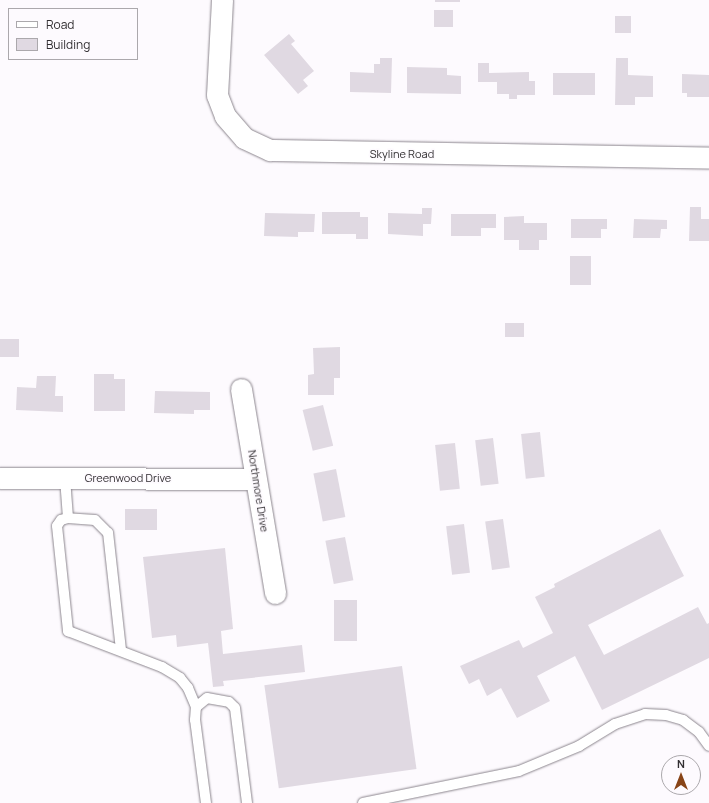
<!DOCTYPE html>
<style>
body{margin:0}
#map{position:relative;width:709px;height:803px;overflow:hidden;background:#fdfafe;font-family:Manrope,sans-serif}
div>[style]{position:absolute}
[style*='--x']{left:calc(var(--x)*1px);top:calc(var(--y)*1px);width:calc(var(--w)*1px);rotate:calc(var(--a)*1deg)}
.building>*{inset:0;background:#e0d9e2;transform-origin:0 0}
.roads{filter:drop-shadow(0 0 1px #8c868e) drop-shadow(0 0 1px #8c868e)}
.service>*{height:10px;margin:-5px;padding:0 5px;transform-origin:5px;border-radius:5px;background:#fff}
.minor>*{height:21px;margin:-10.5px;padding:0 10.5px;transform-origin:10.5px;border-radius:10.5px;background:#fff}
span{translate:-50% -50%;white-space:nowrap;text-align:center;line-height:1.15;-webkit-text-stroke:3px #fdfafe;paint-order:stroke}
.street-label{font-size:11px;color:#312e31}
.legend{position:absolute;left:8px;top:8px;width:130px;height:52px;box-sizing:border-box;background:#fdfafe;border:1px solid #aba8ac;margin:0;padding:5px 7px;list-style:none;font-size:12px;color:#312e31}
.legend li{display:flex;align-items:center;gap:8px;height:20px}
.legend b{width:20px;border:1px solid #aba8ac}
.north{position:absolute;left:661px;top:755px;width:40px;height:40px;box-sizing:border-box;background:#fdfafe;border:1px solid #aba8ac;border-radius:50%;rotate:0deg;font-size:11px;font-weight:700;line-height:16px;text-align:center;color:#312e31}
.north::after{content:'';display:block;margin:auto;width:14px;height:18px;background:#884417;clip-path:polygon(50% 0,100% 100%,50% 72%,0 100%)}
</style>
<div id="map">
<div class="building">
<div style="left:435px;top:0;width:25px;height:2px"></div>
<div style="left:434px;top:10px;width:19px;height:17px"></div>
<div style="left:615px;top:16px;width:16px;height:17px"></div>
<div style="clip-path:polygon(289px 34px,295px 41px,291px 44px,314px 71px,303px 80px,308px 86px,298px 94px,264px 55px)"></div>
<div style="clip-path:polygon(380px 58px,392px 58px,391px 93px,350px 92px,350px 72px,374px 73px,374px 64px,380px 64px)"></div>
<div style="clip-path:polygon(616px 58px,628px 58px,628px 75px,653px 76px,653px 97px,635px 97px,635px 105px,615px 105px)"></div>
<div style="clip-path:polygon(478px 63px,489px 63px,489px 73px,529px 72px,529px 81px,535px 81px,535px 95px,517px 95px,517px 99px,509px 99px,509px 94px,497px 94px,497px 82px,478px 82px)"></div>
<div style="clip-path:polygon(407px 67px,447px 68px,447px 75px,461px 76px,461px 94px,407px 93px)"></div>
<div style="left:553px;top:73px;width:42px;height:22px"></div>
<div style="clip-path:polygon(682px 74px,709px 75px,709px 97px,687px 97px,687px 93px,682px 93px)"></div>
<div style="clip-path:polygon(690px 207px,701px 207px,701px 219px,709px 219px,709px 241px,689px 241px)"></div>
<div style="clip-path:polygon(422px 208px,432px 208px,431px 224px,423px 224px,423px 236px,388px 234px,388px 213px,422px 214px)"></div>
<div style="clip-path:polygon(322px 212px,360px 212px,360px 217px,368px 217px,368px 239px,356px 239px,356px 234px,322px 234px)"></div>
<div style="clip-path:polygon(265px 213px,315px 214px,314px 232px,298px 232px,298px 237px,264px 236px)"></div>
<div style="clip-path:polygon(451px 214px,496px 214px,496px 228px,481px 228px,481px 236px,451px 236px)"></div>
<div style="clip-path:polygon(524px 216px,524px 223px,547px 223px,547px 240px,539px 240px,539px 250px,519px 250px,519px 240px,504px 240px,504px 217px)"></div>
<div style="clip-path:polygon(571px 219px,607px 219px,607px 229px,601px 229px,601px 238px,571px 238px)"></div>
<div style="clip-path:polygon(634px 219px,667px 220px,667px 229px,661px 229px,660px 238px,633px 238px)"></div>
<div style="left:570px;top:256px;width:21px;height:29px"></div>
<div style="left:505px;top:323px;width:19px;height:14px"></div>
<div style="left:0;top:339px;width:19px;height:18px"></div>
<div style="clip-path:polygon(340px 347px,340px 378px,334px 378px,334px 395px,308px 395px,308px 375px,314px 374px,313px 348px)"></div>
<div style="clip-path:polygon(94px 374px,114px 374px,114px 379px,125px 379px,125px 411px,94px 411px)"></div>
<div style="clip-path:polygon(37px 376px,56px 376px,55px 396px,63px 396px,63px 412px,16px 410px,17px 387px,36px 388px)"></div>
<div style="clip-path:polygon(155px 391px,210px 392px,210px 410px,194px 410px,194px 414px,154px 413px)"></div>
<div style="left:323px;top:405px;width:42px;height:21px;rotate:76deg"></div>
<div style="left:540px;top:432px;width:45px;height:19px;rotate:84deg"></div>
<div style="left:493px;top:438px;width:46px;height:18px;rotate:83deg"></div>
<div style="left:455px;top:443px;width:46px;height:20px;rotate:84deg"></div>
<div style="left:336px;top:469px;width:49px;height:23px;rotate:79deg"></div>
<div style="left:125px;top:509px;width:32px;height:21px"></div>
<div style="left:503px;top:519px;width:49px;height:18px;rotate:82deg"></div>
<div style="left:464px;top:524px;width:49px;height:18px;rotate:83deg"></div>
<div style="clip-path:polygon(660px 529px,684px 576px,588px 625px,604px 655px,698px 607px,707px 624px,709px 623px,709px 658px,602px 710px,575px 656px,537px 676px,550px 701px,517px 718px,501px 688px,487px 696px,479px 679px,469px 684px,460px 666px,519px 640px,523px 648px,553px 633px,535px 597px,555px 587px,554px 584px)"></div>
<div style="left:345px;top:537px;width:44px;height:20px;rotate:79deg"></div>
<div style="clip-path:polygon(225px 548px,233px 629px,221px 631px,223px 654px,302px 645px,305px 672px,223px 681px,224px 686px,213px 687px,208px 643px,177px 647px,176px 635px,152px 638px,143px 557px)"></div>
<div style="left:334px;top:600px;width:23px;height:41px"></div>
<div style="left:402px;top:666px;width:104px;height:139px;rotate:82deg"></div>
</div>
<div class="roads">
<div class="service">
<div style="--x:65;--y:478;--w:40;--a:85.7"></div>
<div style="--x:121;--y:650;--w:118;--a:-96.3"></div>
<div style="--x:108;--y:533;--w:18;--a:-135"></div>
<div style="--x:95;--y:520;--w:27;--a:-176"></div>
<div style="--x:68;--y:518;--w:7;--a:164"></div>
<div style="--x:61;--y:520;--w:7;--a:124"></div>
<div style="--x:57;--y:526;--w:106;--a:84"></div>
<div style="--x:68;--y:631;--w:101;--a:21"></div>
<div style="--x:162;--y:667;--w:21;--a:31"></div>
<div style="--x:180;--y:678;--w:13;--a:51"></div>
<div style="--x:188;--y:688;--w:21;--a:67"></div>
<div style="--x:206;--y:803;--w:84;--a:-97.5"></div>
<div style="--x:195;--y:720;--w:13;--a:-86"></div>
<div style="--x:196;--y:707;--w:14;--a:-39"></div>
<div style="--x:207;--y:698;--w:22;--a:10"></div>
<div style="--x:229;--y:702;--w:8;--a:45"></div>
<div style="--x:235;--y:708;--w:96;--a:82.8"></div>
<div style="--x:363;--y:803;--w:159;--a:-11.6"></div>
<div style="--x:519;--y:771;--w:65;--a:-22.6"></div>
<div style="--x:579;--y:746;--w:42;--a:-31.4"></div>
<div style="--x:615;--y:724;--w:32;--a:-18"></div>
<div style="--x:645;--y:714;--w:21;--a:3"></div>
<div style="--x:666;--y:715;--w:18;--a:16"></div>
<div style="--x:683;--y:720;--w:20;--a:37"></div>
<div style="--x:699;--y:732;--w:17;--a:54"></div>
</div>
<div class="minor">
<div style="--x:222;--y:0;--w:95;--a:93"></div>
<div style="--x:217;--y:95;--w:22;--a:69"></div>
<div style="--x:225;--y:116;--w:29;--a:49"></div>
<div style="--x:244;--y:138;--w:29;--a:25"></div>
<div style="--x:270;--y:150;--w:439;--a:1"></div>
<div style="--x:241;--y:389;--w:207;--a:80.5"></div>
<div style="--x:0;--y:478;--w:255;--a:0.2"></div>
</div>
</div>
<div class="street-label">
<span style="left:402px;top:154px">Skyline Road</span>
<span style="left:128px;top:478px">Greenwood Drive</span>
<span style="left:258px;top:491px;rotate:81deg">Northmore Drive</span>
</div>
<ul class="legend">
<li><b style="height:5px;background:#fff"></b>Road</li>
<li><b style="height:11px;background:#e0d9e2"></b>Building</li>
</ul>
<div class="north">N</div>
</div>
